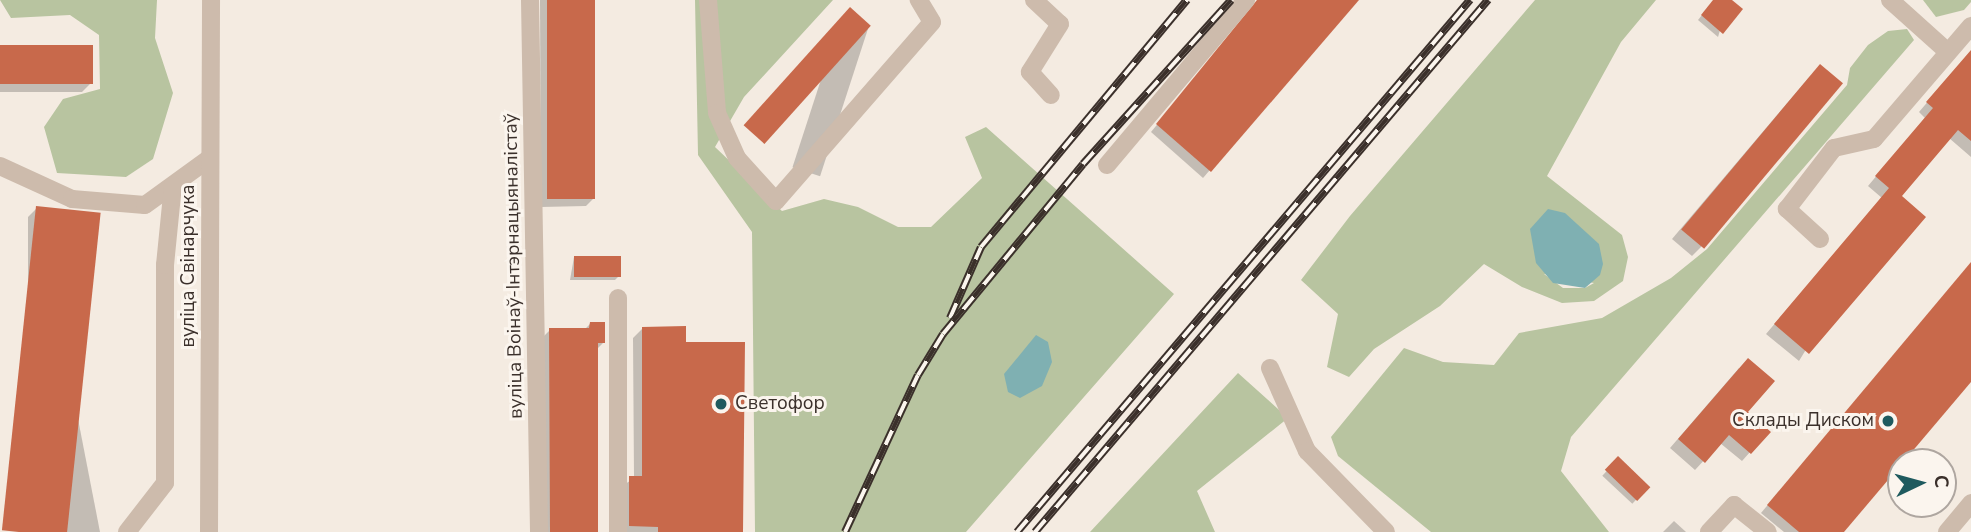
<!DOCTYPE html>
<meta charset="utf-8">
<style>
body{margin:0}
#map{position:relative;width:1971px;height:532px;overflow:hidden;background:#f4ebe1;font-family:"Nunito Sans",sans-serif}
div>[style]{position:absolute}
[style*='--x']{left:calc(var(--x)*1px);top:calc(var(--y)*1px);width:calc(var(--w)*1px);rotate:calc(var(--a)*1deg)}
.green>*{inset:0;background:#b8c4a0}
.water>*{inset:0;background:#7fb0b2}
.shadow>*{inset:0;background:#0003;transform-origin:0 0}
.building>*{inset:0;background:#c8694b;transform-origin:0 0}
.minor>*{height:18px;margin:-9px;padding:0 9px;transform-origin:9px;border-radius:9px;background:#cdbbac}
.rail>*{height:8px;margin-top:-4px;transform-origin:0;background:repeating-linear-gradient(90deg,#fbf5ee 0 16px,#3b302b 0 32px);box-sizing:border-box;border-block:2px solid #3b302b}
.dots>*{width:19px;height:19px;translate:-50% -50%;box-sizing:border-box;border:4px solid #fbf5ee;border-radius:50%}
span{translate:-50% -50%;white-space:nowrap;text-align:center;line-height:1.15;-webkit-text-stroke:6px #fbf5ee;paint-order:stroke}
.street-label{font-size:19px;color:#3b302b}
.poi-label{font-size:19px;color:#3b302b}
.left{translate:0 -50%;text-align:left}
.right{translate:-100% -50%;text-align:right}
.north{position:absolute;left:1887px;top:448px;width:70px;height:70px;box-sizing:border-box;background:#fbf5ee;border:2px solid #aea6a0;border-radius:50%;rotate:85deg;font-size:19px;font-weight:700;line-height:28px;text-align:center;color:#3b302b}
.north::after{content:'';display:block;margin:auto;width:24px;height:32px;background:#1f5a5e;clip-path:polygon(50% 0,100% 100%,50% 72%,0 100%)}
</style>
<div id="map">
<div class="green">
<div style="clip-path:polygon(0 0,157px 0,155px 38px,173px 93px,153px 159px,126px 177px,57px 173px,44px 127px,63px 99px,100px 89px,99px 35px,70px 15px,11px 18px)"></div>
<div style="clip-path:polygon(695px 0,833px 0,744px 97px,715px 147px,782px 211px,824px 199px,858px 207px,898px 227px,931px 227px,982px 178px,965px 137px,986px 127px,1174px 294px,966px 532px,755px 532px,752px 232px,698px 155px)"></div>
<div style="clip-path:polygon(evenodd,1535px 0,1656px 0,1621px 42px,1547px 176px,1622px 235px,1628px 257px,1623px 281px,1594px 301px,1562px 303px,1522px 287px,1484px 264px,1440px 306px,1374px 349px,1349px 377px,1327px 367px,1338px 314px,1301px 280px,1350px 216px,1535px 0,1544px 274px,1594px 283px,1585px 288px,1563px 288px,1544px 274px)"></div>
<div style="clip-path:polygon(1923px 0,1971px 0,1971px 2px,1964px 10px,1936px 17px)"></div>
<div style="clip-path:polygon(1907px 29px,1914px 40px,1571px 437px,1561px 471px,1609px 532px,1431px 532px,1338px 456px,1331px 437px,1404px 348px,1443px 362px,1494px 365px,1519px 333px,1602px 318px,1671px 278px,1707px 249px,1847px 85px,1850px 68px,1868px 45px,1888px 31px)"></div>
<div style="clip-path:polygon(1238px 373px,1288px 418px,1197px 491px,1215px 532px,1090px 532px)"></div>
</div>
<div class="water">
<div style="clip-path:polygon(1548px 209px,1565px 213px,1599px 244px,1603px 264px,1600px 275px,1585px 288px,1553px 283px,1536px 263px,1530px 229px)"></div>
<div style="clip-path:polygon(1036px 335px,1048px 342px,1052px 362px,1042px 386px,1020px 398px,1008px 392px,1004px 374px)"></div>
</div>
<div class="shadow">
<div style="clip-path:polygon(540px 0,593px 0,595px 197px,586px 206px,541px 207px)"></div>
<div style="clip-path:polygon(1260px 0,1357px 0,1203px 178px,1151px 132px)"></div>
<div style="clip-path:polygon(1714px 0,1729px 0,1718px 37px,1698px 20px)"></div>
<div style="left:841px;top:18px;width:29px;height:157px;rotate:18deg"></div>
<div style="clip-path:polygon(0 47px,91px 83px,82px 92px,0 92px)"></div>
<div style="clip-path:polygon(1971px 51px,1971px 157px,1949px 138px,1899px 197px,1799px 361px,1766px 334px,1882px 198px,1868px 186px,1925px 118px,1919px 112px)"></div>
<div style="clip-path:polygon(1811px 75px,1701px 247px,1692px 256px,1672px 239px)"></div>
<div style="clip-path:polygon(37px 208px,100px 532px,28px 532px,28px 217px)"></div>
<div style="clip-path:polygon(574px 257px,619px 276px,615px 280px,570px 280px)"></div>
<div style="clip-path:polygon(1971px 264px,1971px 379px,1842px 532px,1784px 532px,1761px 513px)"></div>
<div style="clip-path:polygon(590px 324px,603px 343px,596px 350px,596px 532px,541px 532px,542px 338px,550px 330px,584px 330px)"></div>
<div style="clip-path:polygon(642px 329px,685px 344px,741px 532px,621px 532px,621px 487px,634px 478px,633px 338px)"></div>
<div style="clip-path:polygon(1739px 368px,1746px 413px,1768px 432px,1742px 461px,1720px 443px,1695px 470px,1670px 448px)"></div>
<div style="left:1618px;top:459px;width:41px;height:23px;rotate:43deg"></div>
<div style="clip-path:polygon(1674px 521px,1686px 532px,1663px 532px)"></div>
</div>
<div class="building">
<div style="left:547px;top:0;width:48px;height:199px"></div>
<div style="clip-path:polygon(1257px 0,1359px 0,1211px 172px,1156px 124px)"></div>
<div style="clip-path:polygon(1713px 0,1732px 0,1743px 9px,1723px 34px,1701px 15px)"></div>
<div style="left:850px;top:7px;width:28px;height:159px;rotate:42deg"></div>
<div style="left:0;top:45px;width:93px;height:39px"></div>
<div style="clip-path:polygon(1971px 50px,1971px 141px,1958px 130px,1902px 196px,1926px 217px,1809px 354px,1774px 324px,1889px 188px,1875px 176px,1933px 108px,1926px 102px)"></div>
<div style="left:1820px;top:64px;width:30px;height:216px;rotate:40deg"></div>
<div style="left:36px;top:206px;width:65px;height:326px;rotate:6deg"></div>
<div style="left:574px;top:256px;width:47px;height:21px"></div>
<div style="clip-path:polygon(1971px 262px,1971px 382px,1844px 532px,1799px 532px,1767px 505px)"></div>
<div style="clip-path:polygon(590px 322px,605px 322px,605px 343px,598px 343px,598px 532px,550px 532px,549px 328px,589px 328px)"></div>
<div style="clip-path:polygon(686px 326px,686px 342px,745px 342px,743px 532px,658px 532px,658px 527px,629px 526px,629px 476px,642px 476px,642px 327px)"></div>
<div style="clip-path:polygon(1748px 358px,1775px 381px,1748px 412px,1771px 432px,1751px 454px,1729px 435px,1705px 463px,1678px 439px)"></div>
<div style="left:1618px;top:456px;width:45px;height:19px;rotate:44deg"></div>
</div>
<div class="minor">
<div style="--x:530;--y:0;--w:532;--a:89.03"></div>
<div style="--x:708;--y:0;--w:113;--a:85.4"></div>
<div style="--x:717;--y:113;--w:49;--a:66"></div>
<div style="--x:737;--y:158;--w:58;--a:47.8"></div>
<div style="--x:776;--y:201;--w:237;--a:-48.9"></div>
<div style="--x:932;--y:22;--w:26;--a:-121"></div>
<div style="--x:1034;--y:0;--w:35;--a:43"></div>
<div style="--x:1060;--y:24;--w:57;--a:122"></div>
<div style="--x:1030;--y:72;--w:31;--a:48"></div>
<div style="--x:1890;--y:0;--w:78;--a:41.9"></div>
<div style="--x:1107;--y:165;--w:216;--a:-49.9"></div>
<div style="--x:0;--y:166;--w:79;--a:24.6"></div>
<div style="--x:72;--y:199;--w:73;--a:4.7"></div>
<div style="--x:145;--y:205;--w:80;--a:-35.9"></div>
<div style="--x:1820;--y:239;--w:45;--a:-137.7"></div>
<div style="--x:1787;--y:209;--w:77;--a:-52.4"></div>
<div style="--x:1834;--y:148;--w:41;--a:-12.7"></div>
<div style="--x:1874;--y:139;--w:149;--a:-49.4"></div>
<div style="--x:1270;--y:368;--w:91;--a:66"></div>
<div style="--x:1307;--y:451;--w:113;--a:45.7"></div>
<div style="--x:127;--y:532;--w:62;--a:-52.2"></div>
<div style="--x:165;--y:483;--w:218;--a:-90"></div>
<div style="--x:165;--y:265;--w:80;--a:-84.3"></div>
<div style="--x:209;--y:532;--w:532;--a:-89.78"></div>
<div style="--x:618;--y:532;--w:234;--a:-90"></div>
<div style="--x:1709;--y:532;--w:37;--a:-47"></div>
<div style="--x:1734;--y:505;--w:43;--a:38.5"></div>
<div style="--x:1947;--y:532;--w:38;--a:-50"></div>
</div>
<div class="rail">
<div style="--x:950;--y:318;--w:77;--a:-66.4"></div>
<div style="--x:981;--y:247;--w:322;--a:-50.2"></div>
<div style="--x:845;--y:532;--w:173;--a:-65.1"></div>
<div style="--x:918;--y:375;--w:48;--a:-58.6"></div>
<div style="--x:943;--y:334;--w:220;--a:-50.5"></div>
<div style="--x:1083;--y:164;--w:221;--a:-47.9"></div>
<div style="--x:1017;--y:532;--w:699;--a:-49.59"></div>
<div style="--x:1035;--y:532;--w:699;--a:-49.59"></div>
</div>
<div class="dots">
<div style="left:721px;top:404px;background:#1f5a5e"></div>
<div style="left:1888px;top:421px;background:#1f5a5e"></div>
</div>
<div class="street-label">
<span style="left:189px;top:266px;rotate:-90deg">вуліца Свінарчука</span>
<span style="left:514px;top:266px;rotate:-91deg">вуліца Воінаў-Інтэрнацыяналістаў</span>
</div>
<div class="poi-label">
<span class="left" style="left:735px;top:404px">Светофор</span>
<span class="right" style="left:1874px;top:421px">Склады Диском</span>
</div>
<div class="north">С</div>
</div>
